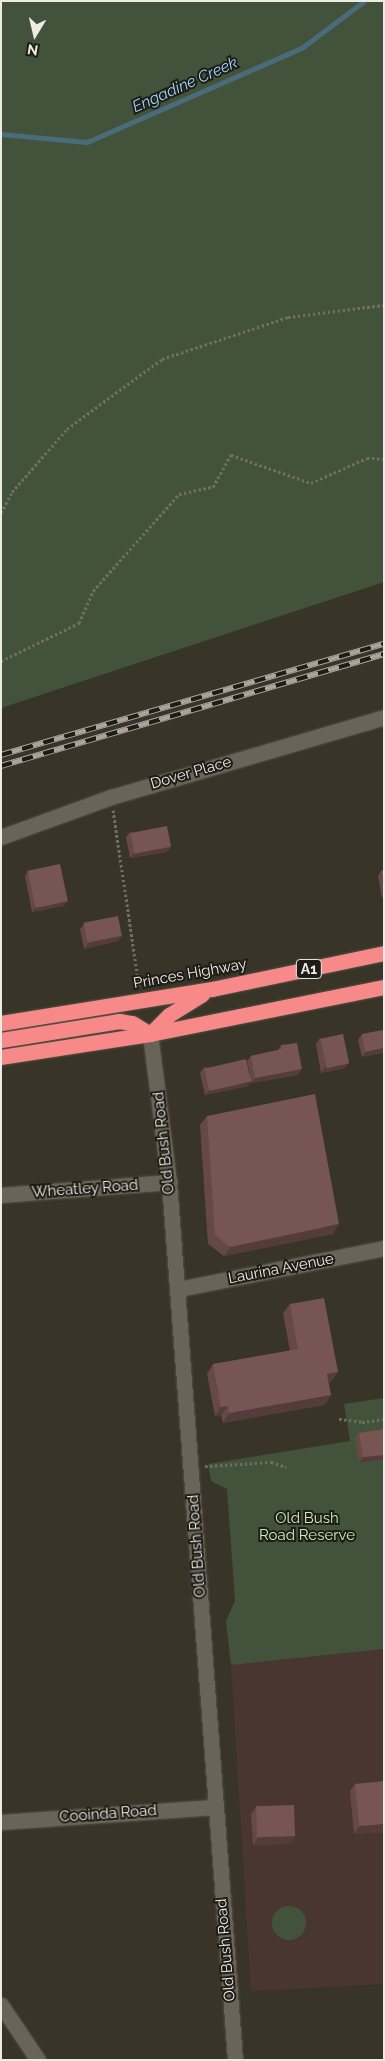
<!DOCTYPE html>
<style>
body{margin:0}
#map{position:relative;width:385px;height:2061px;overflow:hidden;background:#383428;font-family:Raleway,sans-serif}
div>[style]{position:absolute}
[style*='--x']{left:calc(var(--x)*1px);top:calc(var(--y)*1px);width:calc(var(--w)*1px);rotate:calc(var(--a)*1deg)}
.education>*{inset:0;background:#4a3631}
.green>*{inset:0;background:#43533b}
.round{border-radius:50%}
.stream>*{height:5px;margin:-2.5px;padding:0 2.5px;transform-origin:2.5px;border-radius:2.5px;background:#496b7a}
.path>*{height:3px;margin-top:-1.5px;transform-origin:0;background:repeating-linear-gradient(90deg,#726e64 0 2.5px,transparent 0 5px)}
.roads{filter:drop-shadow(0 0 1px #555148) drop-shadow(0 0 1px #555148)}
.street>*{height:15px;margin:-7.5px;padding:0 7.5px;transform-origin:7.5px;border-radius:7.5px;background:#696457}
.secondary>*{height:15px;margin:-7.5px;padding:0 7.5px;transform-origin:7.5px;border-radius:7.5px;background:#696457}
.highway>*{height:15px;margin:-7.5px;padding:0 7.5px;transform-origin:7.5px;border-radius:7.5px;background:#f88989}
.rail>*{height:5.5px;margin-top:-2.75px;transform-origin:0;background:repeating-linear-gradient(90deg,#1e1c16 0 11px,#a9a59c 0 22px);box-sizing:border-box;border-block:1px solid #a9a59c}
.wall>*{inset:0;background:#664947}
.shaded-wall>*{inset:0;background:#533c39}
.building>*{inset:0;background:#775552;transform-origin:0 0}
span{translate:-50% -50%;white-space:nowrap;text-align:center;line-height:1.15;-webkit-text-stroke:4px #1e1c16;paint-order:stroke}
.shield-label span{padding:1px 4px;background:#1e1c16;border:1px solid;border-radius:4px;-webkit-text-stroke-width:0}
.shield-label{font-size:14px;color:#eeebe4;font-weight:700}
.street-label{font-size:15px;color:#eeebe4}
.park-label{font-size:15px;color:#cceebc}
.water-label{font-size:16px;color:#9bdaf8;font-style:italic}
.frame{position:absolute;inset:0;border:2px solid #eeebe4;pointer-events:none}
.north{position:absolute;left:10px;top:10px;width:50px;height:50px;-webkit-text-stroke:4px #1e1c16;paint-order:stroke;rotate:189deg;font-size:14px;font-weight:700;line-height:20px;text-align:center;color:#eeebe4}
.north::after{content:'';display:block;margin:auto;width:18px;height:22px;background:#eeebe4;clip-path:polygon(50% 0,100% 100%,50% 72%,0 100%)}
</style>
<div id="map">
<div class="education">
<div style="clip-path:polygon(384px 1649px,384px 1984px,251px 1991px,231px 1665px)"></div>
</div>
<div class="green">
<div style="clip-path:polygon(1px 1px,384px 1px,384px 582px,1px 708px)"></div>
<div style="clip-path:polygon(384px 1398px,384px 1649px,231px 1665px,226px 1621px,235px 1601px,227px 1489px,211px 1481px,208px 1464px,350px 1441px,344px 1404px)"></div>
<div class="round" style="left:272px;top:1906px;width:34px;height:34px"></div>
</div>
<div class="stream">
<div style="--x:1;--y:134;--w:86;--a:5.3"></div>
<div style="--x:87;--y:142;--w:236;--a:-23.7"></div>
<div style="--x:303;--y:47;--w:76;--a:-37"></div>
</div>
<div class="path">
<div style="--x:1;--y:513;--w:24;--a:-62"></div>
<div style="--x:12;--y:492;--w:84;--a:-48.9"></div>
<div style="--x:67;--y:429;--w:118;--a:-36.4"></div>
<div style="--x:162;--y:359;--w:133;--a:-18.4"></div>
<div style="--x:288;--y:317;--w:97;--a:-7.1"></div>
<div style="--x:1;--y:661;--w:87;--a:-26"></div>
<div style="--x:79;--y:623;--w:35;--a:-66"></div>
<div style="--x:93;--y:591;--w:130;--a:-48.4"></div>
<div style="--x:179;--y:494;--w:35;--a:-12"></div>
<div style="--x:213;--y:487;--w:37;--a:-61"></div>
<div style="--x:231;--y:455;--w:85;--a:19.3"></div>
<div style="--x:311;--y:483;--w:61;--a:-24.1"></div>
<div style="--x:367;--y:458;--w:17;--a:3"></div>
<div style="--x:113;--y:810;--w:179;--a:81.6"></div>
<div style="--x:339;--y:1419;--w:23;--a:7"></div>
<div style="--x:362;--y:1422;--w:22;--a:-8"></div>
<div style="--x:205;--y:1466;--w:66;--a:-3.5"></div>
<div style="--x:271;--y:1462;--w:16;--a:18"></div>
</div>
<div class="roads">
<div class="street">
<div style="--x:1;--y:837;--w:117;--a:-20"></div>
<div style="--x:111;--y:797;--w:284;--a:-16.3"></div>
<div style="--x:169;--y:1182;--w:880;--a:85.7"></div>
<div style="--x:179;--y:1289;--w:209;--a:-11.3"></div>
<div style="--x:1;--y:1822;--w:214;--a:-4"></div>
<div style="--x:1;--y:2005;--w:66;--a:56.1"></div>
</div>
<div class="secondary">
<div style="--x:1;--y:1195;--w:169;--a:-4.4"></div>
<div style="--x:169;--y:1182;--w:149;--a:-97.3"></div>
</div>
<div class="highway">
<div style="--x:1;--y:1023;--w:214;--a:-9.2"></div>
<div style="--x:212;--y:989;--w:176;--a:-11.8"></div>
<div style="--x:150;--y:1034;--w:27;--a:-45"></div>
<div style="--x:169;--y:1015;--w:39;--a:-32"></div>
<div style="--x:1;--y:1040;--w:120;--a:-9.1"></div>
<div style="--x:119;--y:1021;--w:13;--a:9"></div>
<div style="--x:132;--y:1023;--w:21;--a:31"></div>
<div style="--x:1;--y:1057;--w:151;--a:-8.8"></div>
<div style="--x:150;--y:1034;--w:239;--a:-11.4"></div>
</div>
</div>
<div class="rail">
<div style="--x:1;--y:755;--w:399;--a:-16.2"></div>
<div style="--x:1;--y:766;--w:399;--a:-16.3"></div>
</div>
<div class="wall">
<div style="clip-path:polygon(130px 832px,171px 847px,167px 852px,130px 858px,126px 837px)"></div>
<div style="clip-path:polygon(384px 870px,384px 898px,382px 898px,378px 876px,381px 871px)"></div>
<div style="clip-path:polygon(28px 871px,64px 906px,32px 912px,25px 876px)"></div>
<div style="clip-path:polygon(84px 924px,122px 936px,118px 941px,84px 949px,80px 929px)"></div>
<div style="clip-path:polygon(384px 1030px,362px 1057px,358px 1040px,362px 1034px)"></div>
<div style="clip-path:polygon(320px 1038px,345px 1068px,321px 1073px,316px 1044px)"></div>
<div style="clip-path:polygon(281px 1045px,298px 1075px,251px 1083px,251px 1081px,248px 1086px,205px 1095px,200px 1073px,204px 1067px,250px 1074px,247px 1061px,251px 1056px,278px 1050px)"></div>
<div style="clip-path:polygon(207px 1116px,333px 1234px,224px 1256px,208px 1244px,200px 1125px)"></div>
<div style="clip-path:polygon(290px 1304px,331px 1382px,328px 1382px,331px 1395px,324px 1405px,223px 1423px,221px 1415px,215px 1416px,207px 1374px,213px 1364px,290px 1351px,283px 1313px)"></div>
<div style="clip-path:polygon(384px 1429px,384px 1459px,359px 1463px,355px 1438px,359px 1433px)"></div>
<div style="clip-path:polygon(355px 1784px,384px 1832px,354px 1834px,350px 1791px)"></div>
<div style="clip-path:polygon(256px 1807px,295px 1836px,290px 1844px,253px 1845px,251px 1814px)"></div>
</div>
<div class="shaded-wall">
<div style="clip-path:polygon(171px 847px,167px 852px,130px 858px,134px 853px)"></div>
<div style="clip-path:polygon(68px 901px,64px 906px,32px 912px,36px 907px)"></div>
<div style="clip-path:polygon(122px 936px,118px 941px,84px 949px,88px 943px)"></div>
<div style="clip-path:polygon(384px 1048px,384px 1053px,362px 1057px,365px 1052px)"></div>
<div style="clip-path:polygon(349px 1063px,345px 1068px,321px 1073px,325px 1067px)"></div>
<div style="clip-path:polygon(302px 1069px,298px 1075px,251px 1083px,255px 1078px)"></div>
<div style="clip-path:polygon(251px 1081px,248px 1086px,205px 1095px,209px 1090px)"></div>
<div style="clip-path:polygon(339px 1224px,333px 1234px,224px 1256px,230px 1247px)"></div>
<div style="clip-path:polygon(338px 1372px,331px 1382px,320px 1383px,327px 1374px)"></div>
<div style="clip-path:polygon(331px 1395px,324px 1405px,223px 1423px,229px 1413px)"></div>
<div style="clip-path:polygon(228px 1406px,221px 1415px,215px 1416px,221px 1407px)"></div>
<div style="clip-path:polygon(384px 1455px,384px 1459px,359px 1463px,363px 1457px)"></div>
<div style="clip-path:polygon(384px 1824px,384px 1832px,354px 1834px,359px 1826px)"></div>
<div style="clip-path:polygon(295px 1836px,290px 1844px,253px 1845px,258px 1837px)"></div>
</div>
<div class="building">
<div style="left:167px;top:826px;width:21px;height:37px;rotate:79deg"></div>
<div style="left:60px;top:864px;width:38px;height:33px;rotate:78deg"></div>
<div style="clip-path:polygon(384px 870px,384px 882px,381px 871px)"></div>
<div style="left:118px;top:916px;width:20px;height:35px;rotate:79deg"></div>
<div style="clip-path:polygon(384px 1030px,384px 1048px,365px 1052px,362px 1034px)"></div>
<div style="left:343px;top:1034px;width:30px;height:23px;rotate:78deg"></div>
<div style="clip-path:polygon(297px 1043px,302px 1069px,255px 1078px,251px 1056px,282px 1049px,281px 1045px)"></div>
<div style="left:246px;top:1059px;width:23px;height:43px;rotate:77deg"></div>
<div style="clip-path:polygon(315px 1094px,339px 1224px,230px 1247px,215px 1235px,207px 1116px)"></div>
<div style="clip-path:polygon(324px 1298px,338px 1372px,327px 1374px,331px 1395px,229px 1413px,228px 1406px,221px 1407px,213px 1364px,298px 1349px,290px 1304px)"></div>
<div style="clip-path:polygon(384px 1429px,384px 1455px,363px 1457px,359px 1433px)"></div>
<div style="clip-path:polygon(384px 1781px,384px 1824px,359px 1826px,355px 1784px)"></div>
<div style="left:294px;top:1805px;width:31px;height:38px;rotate:88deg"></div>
</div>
<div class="shield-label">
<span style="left:309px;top:969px">A1</span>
</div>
<div class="street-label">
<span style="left:191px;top:773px;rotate:-16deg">Dover Place</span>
<span style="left:190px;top:974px;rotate:-10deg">Princes Highway</span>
<span style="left:164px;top:1143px;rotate:-96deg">Old Bush Road</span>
<span style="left:85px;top:1189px;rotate:-4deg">Wheatley Road</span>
<span style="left:281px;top:1269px;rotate:-11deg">Laurina Avenue</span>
<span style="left:197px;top:1546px;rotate:-94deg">Old Bush Road</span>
<span style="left:108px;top:1814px;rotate:-4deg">Cooinda Road</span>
<span style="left:226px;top:1950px;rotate:-95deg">Old Bush Road</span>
</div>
<div class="park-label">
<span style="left:307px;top:1527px">Old Bush<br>Road Reserve</span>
</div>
<div class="water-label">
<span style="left:185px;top:85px;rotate:-24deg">Engadine Creek</span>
</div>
<div class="frame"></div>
<div class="north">N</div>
</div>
